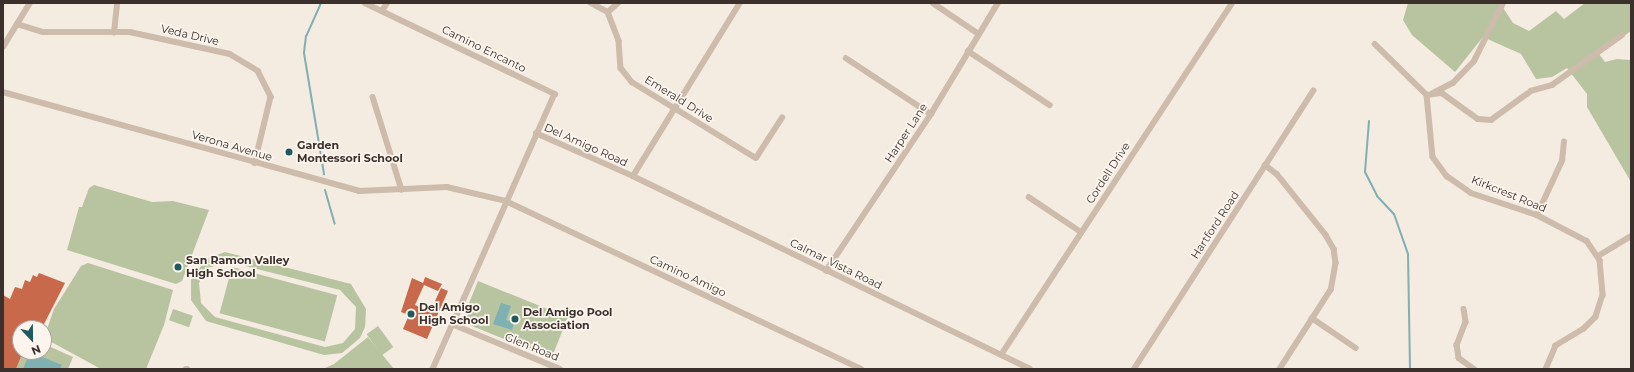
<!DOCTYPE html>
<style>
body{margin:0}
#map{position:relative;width:1634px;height:372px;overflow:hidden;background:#f4ebe1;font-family:Montserrat,sans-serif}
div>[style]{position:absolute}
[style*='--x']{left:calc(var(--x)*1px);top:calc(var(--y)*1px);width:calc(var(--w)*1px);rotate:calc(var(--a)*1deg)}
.green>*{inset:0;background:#b8c4a0;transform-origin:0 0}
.water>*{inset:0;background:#7fb0b2}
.stream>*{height:2px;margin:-1px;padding:0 1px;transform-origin:1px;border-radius:1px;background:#7fb0b2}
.building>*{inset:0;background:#c8694b}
.street>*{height:5.5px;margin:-2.75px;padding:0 2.75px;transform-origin:2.75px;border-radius:2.75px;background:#cdbbac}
.dots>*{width:11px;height:11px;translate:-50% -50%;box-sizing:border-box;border:2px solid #fbf5ee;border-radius:50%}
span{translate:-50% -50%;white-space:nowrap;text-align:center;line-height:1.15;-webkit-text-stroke:3.5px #fbf5ee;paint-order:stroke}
.street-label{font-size:11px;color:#3b302b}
.poi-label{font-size:11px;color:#3b302b;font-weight:700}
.left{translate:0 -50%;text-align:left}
.frame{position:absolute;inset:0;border:4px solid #3b302b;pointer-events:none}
.north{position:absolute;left:12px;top:320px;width:40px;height:40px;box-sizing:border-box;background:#fbf5ee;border:1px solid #aea6a0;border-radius:50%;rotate:158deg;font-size:11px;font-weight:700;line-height:16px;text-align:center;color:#3b302b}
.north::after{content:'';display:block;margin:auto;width:14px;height:18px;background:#1f5a5e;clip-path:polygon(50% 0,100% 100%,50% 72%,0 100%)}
</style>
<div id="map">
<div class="green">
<div style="clip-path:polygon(1408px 3px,1500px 3px,1513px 23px,1529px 31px,1556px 11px,1564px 19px,1585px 3px,1631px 3px,1631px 31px,1599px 54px,1605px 62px,1617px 59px,1631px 60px,1631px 182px,1587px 107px,1587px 94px,1567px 68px,1552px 77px,1536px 79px,1521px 54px,1483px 37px,1455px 72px,1412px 35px,1403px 20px)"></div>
<div style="clip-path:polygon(94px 185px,152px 202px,173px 201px,209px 210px,182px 281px,176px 284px,67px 250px,79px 207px,82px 207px,89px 188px)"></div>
<div style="clip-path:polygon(evenodd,225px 252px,351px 284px,366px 309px,365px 327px,360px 338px,342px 353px,324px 355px,206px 321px,191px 300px,191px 280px,206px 259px,225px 252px,225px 261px,340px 290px,356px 307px,355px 329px,343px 343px,325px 347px,215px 317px,201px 303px,199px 283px,207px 269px,225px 261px)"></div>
<div style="clip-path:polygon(88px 263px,173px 290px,164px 325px,146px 369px,101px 369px,44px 338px,54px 309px,81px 266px)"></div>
<div style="left:232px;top:267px;width:109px;height:48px;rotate:15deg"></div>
<div style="left:478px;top:281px;width:97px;height:44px;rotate:22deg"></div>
<div style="left:173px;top:309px;width:21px;height:12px;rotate:19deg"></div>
<div style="left:378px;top:326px;width:26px;height:14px;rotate:54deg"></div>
<div style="clip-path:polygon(368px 337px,394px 369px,323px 369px,334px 364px)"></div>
<div style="clip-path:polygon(44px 344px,73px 357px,68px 369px,16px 369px,23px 352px,44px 352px)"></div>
</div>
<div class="water">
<div style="clip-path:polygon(501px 303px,511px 306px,506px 320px,514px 323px,512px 330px,493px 324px)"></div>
<div style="clip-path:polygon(30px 352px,62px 365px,60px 369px,23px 369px)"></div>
</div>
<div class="stream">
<div style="--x:321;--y:3;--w:36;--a:114"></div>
<div style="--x:306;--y:36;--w:17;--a:97"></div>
<div style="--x:304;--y:53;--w:123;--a:80.6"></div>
<div style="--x:1369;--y:121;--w:51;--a:94.5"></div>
<div style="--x:1365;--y:172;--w:27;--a:63"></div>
<div style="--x:1377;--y:196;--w:25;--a:47"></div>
<div style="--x:1394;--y:214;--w:42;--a:70.7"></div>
<div style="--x:1408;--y:254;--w:115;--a:89"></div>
<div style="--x:325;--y:190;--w:35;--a:74"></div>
</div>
<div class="building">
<div style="clip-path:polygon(39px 273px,65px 283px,42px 328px,20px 328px,20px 352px,23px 352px,16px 369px,3px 369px,3px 295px,10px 299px,15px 287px,22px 289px,25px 280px,30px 282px,33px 275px,37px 277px)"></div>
<div style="clip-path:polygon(425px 277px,442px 284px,438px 291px,424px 285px,415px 305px,430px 312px,441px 288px,448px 291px,427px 339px,403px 329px,409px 315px,401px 312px,412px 278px,423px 283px)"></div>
</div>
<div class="street">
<div style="--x:365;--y:3;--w:211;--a:25.6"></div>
<div style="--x:555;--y:94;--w:301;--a:113.9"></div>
<div style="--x:591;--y:3;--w:19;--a:28"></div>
<div style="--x:608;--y:12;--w:31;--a:69"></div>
<div style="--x:619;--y:41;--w:27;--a:86"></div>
<div style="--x:621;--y:68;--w:18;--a:52"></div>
<div style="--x:632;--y:82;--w:145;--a:31.5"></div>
<div style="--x:756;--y:158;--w:48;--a:-57"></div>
<div style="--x:933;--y:3;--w:55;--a:34"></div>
<div style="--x:382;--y:11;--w:9;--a:-58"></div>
<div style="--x:608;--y:12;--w:13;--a:-42"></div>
<div style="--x:17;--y:24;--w:27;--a:17"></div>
<div style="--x:43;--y:32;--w:87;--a:0"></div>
<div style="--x:130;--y:32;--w:102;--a:12.4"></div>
<div style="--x:230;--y:54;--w:33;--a:31"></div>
<div style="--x:258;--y:71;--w:29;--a:63"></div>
<div style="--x:271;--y:97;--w:68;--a:103.6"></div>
<div style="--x:114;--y:33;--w:30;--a:-84"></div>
<div style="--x:1375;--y:44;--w:73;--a:44.4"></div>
<div style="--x:1427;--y:95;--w:62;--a:84.5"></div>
<div style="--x:1433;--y:157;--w:24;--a:54"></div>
<div style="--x:1447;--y:176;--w:29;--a:35"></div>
<div style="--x:1471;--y:193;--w:70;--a:18.4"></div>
<div style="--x:1537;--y:215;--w:56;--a:27.5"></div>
<div style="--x:1587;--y:241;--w:23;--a:56"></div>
<div style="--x:1600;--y:260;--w:35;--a:85"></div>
<div style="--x:1603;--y:295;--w:23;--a:108"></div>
<div style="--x:1596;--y:317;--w:17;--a:135"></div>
<div style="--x:1584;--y:329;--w:33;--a:149"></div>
<div style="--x:1556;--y:346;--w:25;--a:113"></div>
<div style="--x:3;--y:47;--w:52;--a:-58.5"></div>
<div style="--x:968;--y:51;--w:98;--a:33.4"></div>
<div style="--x:846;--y:58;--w:102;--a:33.4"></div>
<div style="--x:3;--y:92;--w:370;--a:15.5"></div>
<div style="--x:359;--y:191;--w:88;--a:-2.6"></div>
<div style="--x:447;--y:187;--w:61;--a:13.3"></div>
<div style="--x:506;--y:201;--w:393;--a:25.3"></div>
<div style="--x:1433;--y:93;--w:22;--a:-27"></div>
<div style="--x:1453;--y:83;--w:30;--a:-46"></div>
<div style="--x:1474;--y:61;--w:65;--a:-63.4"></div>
<div style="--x:1427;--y:95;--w:15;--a:-8"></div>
<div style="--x:1442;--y:93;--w:44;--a:35.8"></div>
<div style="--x:1478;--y:119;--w:13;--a:4"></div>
<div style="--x:1491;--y:120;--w:49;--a:-35.9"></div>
<div style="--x:1531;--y:91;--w:22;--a:-16"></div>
<div style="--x:1552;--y:85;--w:86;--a:-35.5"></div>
<div style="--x:373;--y:97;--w:97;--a:72.7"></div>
<div style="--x:536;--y:133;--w:106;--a:23.9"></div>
<div style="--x:633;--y:176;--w:203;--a:-58.3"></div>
<div style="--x:1265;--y:165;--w:15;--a:37"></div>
<div style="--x:1277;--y:174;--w:78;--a:51.2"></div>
<div style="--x:1326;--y:235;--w:16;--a:60"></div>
<div style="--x:1334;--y:249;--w:14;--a:82"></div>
<div style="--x:1336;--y:263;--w:27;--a:100"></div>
<div style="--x:1331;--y:290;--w:94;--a:122.8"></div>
<div style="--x:633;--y:176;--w:441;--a:25.9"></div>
<div style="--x:1029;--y:197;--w:63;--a:33.9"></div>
<div style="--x:1537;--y:215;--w:60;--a:-65.2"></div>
<div style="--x:1562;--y:161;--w:19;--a:-84"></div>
<div style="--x:1598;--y:256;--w:39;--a:-31"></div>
<div style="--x:826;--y:271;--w:189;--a:-56.2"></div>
<div style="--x:931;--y:114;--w:130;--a:-58.9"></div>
<div style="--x:1464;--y:309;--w:13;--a:81"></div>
<div style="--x:1466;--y:322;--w:25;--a:111"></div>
<div style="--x:1457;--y:345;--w:13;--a:81"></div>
<div style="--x:1459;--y:358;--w:19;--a:36"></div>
<div style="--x:1312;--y:318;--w:53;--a:34.3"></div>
<div style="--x:452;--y:324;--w:117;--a:22.6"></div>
<div style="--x:1001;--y:355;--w:421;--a:-56.7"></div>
<div style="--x:186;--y:369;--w:1;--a:0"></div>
<div style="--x:1134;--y:369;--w:331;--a:-57.2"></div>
</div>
<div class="dots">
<div style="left:289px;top:152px;background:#1f5a5e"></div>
<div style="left:178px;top:267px;background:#1f5a5e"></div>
<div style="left:411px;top:314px;background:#1f5a5e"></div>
<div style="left:515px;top:319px;background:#1f5a5e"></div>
</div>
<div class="street-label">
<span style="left:190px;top:35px;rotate:13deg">Veda Drive</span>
<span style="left:484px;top:49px;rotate:26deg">Camino Encanto</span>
<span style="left:679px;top:99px;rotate:32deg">Emerald Drive</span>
<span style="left:906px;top:133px;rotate:-57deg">Harper Lane</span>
<span style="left:586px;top:145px;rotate:24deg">Del Amigo Road</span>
<span style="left:232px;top:146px;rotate:16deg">Verona Avenue</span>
<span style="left:1108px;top:173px;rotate:-57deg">Cordell Drive</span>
<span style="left:1509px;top:194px;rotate:22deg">Kirkcrest Road</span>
<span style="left:1215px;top:225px;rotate:-57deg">Hartford Road</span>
<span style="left:836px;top:264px;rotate:26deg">Calmar Vista Road</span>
<span style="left:688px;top:276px;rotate:25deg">Camino Amigo</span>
<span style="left:532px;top:347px;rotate:22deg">Glen Road</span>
</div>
<div class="poi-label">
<span class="left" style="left:297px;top:152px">Garden<br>Montessori School</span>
<span class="left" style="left:186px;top:267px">San Ramon Valley<br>High School</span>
<span class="left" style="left:419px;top:314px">Del Amigo<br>High School</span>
<span class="left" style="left:523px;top:319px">Del Amigo Pool<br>Association</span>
</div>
<div class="frame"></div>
<div class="north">N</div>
</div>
